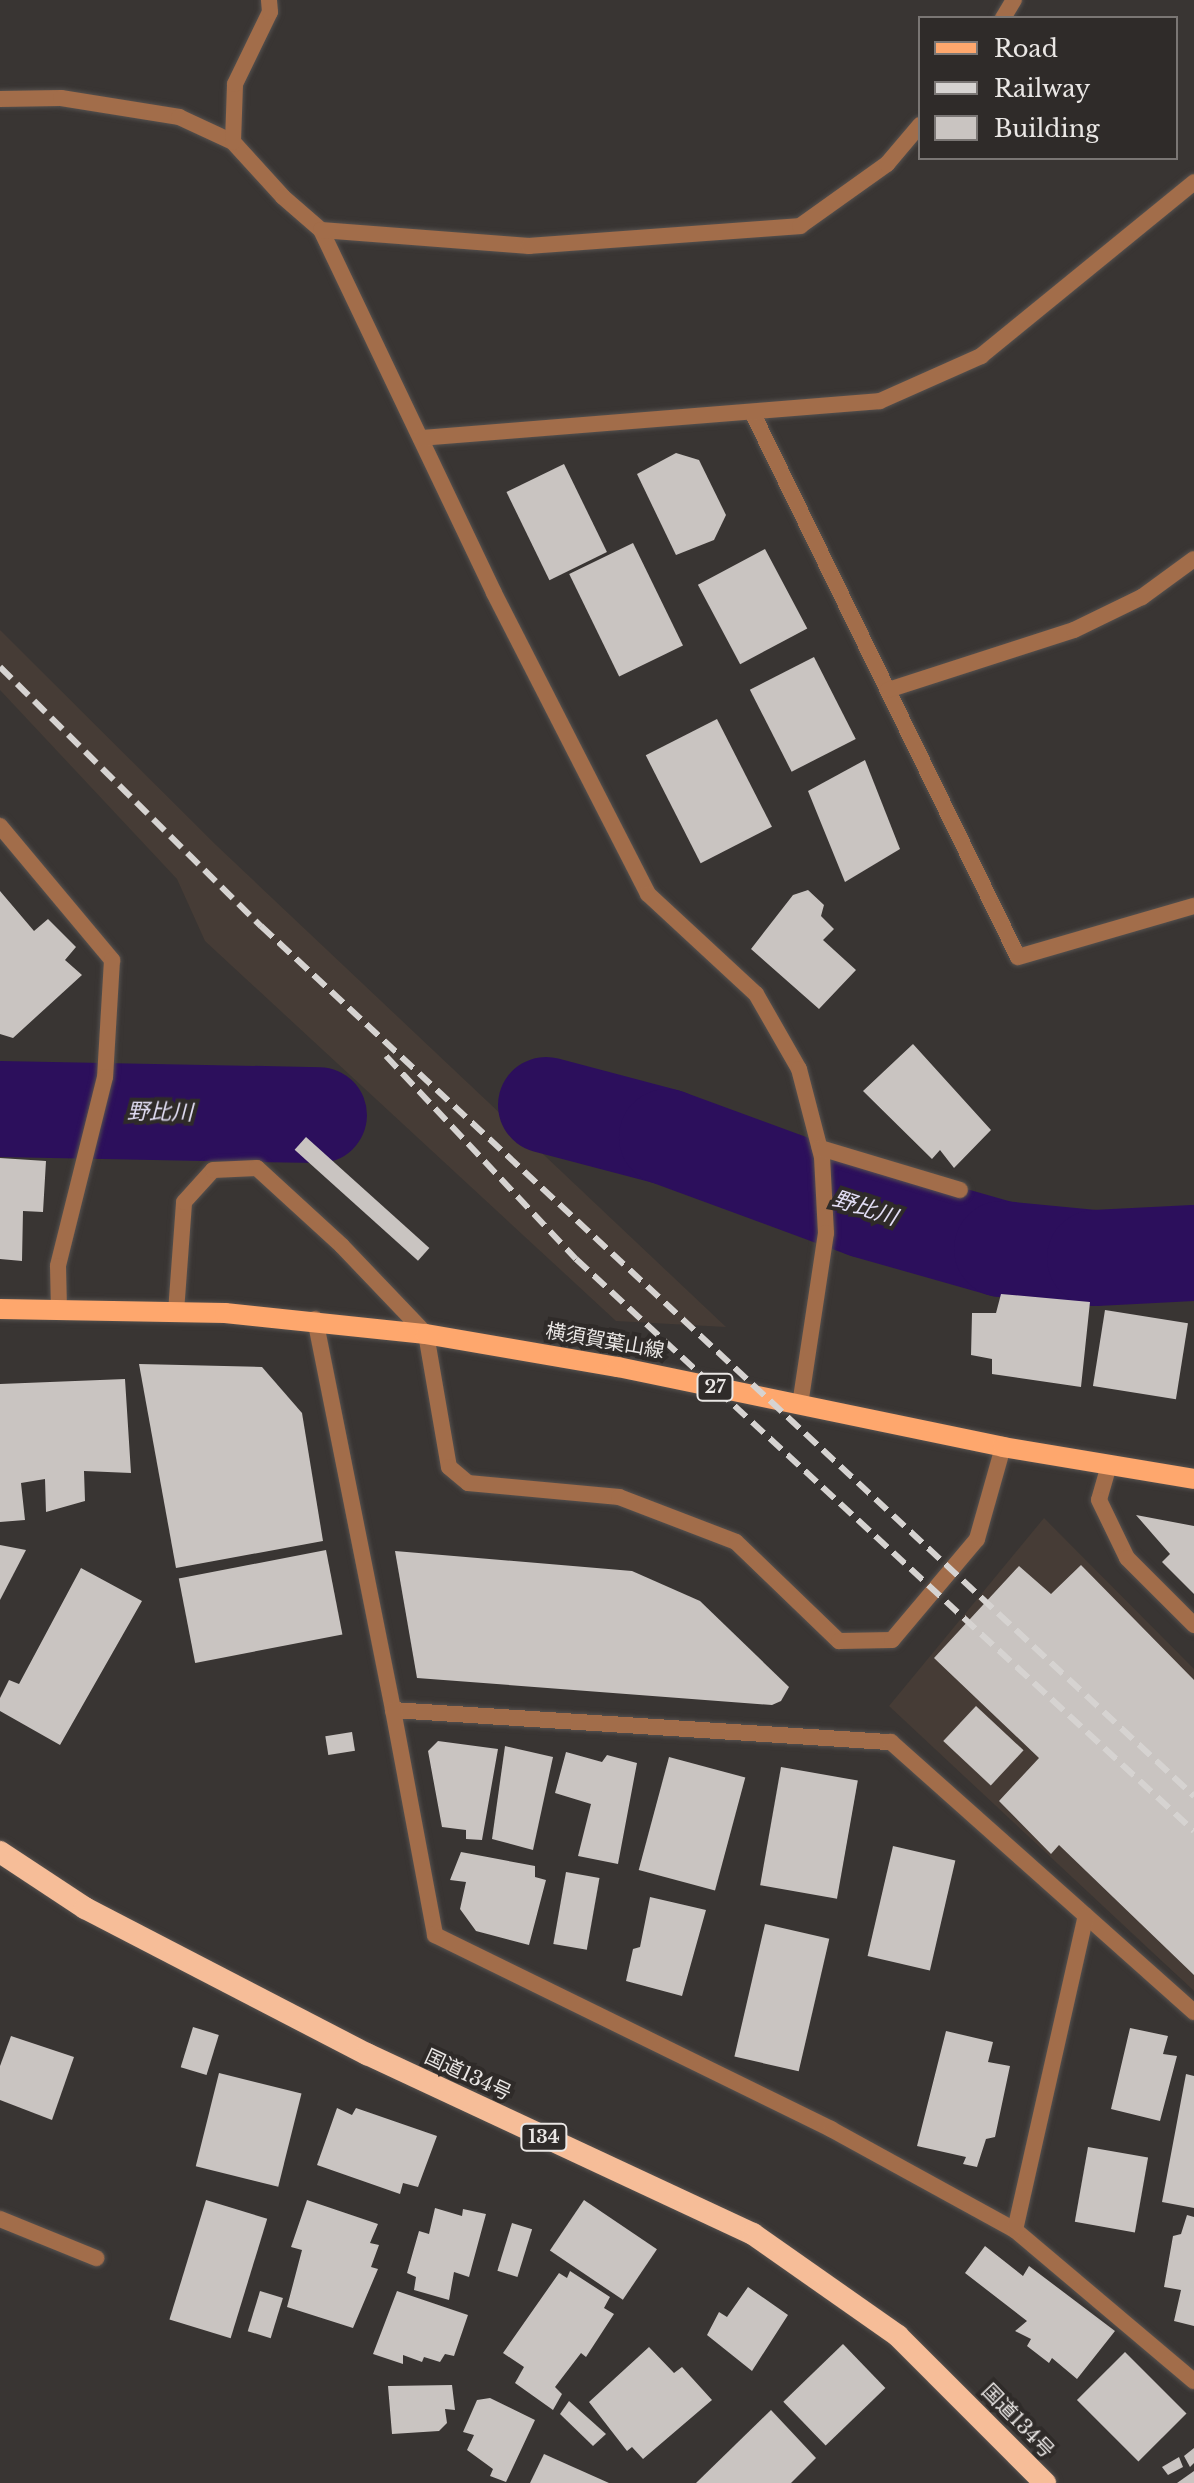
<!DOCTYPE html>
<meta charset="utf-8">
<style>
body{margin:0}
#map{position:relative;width:1194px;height:2483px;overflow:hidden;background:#393533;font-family:"Libre Baskerville","Noto Sans JP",serif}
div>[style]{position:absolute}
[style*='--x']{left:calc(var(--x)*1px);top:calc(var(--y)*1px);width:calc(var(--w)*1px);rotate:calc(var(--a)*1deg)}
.built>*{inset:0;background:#463c36}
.river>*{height:96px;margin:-48px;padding:0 48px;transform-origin:48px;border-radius:48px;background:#2c0f5c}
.building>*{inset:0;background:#c9c4c1;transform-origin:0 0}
.roads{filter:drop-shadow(0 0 2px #55514f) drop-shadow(0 0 2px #55514f)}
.service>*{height:16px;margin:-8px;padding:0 8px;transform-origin:8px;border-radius:8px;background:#a26d4a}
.minor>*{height:16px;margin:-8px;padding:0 8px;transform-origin:8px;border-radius:8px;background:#a26d4a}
.primary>*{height:20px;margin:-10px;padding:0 10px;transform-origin:10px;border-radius:10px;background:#fea76d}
.trunk>*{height:22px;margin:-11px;padding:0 11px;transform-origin:11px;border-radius:11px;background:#f6bd98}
.rail>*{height:6px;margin-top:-3px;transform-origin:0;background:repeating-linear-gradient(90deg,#d6d3d1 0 16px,transparent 0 24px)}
span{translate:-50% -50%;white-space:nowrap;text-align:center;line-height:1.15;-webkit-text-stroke:8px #2f2b29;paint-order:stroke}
.shield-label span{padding:2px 6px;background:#2f2b29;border:2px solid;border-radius:6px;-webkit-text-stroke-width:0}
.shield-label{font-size:18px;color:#eae7e5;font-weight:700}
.street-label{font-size:20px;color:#eae7e5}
.water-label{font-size:22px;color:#e2def5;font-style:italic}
.legend{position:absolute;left:918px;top:16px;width:260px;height:144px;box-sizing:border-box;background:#2f2b29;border:2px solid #7a7674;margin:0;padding:10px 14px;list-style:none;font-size:24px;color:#eae7e5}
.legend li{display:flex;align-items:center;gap:16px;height:40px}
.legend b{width:40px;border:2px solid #7a7674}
</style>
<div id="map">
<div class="built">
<div style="clip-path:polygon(0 630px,216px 845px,726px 1327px,616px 1321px,205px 941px,177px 879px,0 690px)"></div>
<div style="clip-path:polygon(1044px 1518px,1194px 1669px,1194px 1991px,889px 1706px)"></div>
</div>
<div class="river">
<div style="--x:546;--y:1105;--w:125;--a:14.8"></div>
<div style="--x:667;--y:1137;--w:211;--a:20.2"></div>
<div style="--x:865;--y:1210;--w:142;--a:15.9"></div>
<div style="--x:1002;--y:1249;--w:93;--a:5.5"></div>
<div style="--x:1095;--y:1258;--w:99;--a:-2.9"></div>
<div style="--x:0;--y:1109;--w:319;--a:1.1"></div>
</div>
<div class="building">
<div style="clip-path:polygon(676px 453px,699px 460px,726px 515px,714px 540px,676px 555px,637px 474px)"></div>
<div style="left:564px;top:464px;width:98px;height:64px;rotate:64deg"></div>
<div style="left:633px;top:543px;width:114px;height:71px;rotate:64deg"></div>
<div style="left:765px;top:549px;width:90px;height:76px;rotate:62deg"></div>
<div style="left:814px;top:657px;width:92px;height:72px;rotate:63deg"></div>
<div style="left:717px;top:719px;width:121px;height:80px;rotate:63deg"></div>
<div style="clip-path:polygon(865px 760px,900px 849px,845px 882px,808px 791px)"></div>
<div style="clip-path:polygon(808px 890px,824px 905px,821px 916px,834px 929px,823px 940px,856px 970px,819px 1009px,751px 949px,793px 895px)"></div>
<div style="clip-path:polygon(0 891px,34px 931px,48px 919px,76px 947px,65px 960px,82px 975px,13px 1038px,0 1034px)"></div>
<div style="clip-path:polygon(913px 1044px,991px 1130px,954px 1168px,940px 1150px,932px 1159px,863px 1091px)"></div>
<div style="left:306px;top:1137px;width:166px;height:17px;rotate:42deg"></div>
<div style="clip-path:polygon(0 1158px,46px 1161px,43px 1212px,23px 1211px,22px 1261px,0 1259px)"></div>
<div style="clip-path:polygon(1001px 1294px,1090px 1302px,1081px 1387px,992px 1374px,992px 1359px,971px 1355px,972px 1313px,996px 1313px)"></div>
<div style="left:1105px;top:1310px;width:84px;height:77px;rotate:9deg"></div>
<div style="clip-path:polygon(139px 1364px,262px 1367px,302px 1413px,323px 1541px,176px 1568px)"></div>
<div style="clip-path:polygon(125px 1379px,131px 1473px,84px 1471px,85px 1501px,46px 1512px,45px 1479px,21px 1483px,25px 1520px,0 1522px,0 1384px)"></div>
<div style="clip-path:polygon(1136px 1515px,1194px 1526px,1194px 1594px,1162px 1562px,1170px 1554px)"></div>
<div style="clip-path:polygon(0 1545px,26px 1550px,0 1600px)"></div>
<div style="left:326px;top:1550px;width:86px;height:150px;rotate:79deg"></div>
<div style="clip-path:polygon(395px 1551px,632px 1571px,700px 1601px,789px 1687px,781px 1701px,772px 1705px,417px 1678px)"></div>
<div style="clip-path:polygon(1081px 1565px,1194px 1680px,1194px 1975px,1059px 1845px,1051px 1854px,999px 1801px,1039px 1758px,934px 1658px,1019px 1566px,1051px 1594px)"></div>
<div style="clip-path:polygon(81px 1568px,142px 1601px,60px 1745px,0 1711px,0 1698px,9px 1680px,19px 1684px)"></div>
<div style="left:976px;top:1706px;width:65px;height:48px;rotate:43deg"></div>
<div style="left:352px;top:1732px;width:19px;height:27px;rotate:81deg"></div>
<div style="clip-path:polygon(438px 1741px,498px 1749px,482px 1840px,466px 1839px,466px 1830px,442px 1827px,428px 1751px)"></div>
<div style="clip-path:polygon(505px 1746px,553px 1757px,533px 1850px,492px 1839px)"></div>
<div style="clip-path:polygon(566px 1752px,602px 1762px,607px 1755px,637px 1763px,618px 1864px,578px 1856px,591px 1804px,555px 1793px)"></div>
<div style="left:669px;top:1757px;width:79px;height:117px;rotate:15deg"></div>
<div style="left:781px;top:1767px;width:78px;height:120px;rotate:10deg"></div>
<div style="left:893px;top:1846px;width:64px;height:113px;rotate:13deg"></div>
<div style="clip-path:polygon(461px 1852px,535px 1866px,535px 1877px,546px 1880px,529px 1945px,476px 1931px,460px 1909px,466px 1882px,450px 1880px)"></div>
<div style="left:566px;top:1872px;width:34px;height:73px;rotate:10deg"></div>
<div style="clip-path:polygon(650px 1897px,706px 1910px,682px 1996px,626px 1981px,633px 1949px,640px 1947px)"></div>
<div style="left:765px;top:1924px;width:66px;height:136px;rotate:13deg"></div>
<div style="left:193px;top:2027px;width:27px;height:42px;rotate:17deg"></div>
<div style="clip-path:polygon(1130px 2028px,1168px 2036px,1163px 2054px,1177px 2056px,1160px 2121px,1111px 2109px)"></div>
<div style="clip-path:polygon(946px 2031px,993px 2042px,988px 2062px,1010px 2066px,995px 2137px,986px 2139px,977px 2167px,963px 2164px,966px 2157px,917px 2146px)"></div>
<div style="clip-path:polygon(11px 2036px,74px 2057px,52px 2120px,0 2100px,0 2066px)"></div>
<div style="left:219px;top:2073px;width:85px;height:96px;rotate:14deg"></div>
<div style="clip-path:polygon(1186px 2074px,1194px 2076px,1194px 2208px,1162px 2202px)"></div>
<div style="clip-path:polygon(337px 2108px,352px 2115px,356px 2108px,437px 2136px,418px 2187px,403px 2183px,400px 2194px,317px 2165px)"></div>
<div style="left:1088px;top:2147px;width:61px;height:76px;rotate:10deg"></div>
<div style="left:206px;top:2200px;width:64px;height:125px;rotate:17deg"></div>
<div style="clip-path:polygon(307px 2200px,378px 2224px,370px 2243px,379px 2245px,371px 2267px,378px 2269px,353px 2328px,287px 2307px,302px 2250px,291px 2247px)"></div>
<div style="left:584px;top:2200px;width:88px;height:61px;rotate:34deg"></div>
<div style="clip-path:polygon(435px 2208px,462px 2216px,463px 2209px,486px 2214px,469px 2277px,454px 2272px,449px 2300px,414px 2290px,416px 2277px,407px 2273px,419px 2231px,429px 2234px)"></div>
<div style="clip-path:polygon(1187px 2215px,1194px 2217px,1194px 2326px,1174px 2321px,1181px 2290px,1164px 2287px,1173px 2236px,1181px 2234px)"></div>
<div style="left:512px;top:2223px;width:21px;height:50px;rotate:17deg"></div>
<div style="clip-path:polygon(985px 2246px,1023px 2276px,1029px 2266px,1115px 2331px,1077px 2379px,1052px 2358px,1049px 2363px,1027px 2346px,1031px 2339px,1015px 2331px,1027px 2321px,965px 2273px)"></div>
<div style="clip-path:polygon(570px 2271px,610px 2297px,604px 2308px,614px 2314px,586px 2357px,581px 2353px,555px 2387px,562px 2394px,553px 2410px,515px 2383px,524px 2367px,503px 2353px,559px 2273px,567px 2278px)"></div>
<div style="clip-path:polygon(748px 2287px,788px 2315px,752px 2371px,707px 2335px,719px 2312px,727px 2317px)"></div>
<div style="left:260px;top:2291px;width:24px;height:42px;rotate:17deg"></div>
<div style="clip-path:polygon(397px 2291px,468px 2315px,454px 2356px,445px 2354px,440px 2362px,424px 2357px,422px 2362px,403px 2355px,403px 2364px,373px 2354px)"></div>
<div style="left:843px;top:2344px;width:61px;height:83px;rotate:46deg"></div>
<div style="clip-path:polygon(649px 2347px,674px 2373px,682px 2367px,712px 2400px,643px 2459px,632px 2447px,627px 2451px,589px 2402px)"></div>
<div style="left:1125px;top:2352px;width:87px;height:68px;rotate:45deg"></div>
<div style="clip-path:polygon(452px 2385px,455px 2410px,445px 2409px,447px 2423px,439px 2431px,392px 2434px,388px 2386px)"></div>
<div style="clip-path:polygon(490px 2398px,535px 2420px,506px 2482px,490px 2476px,493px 2469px,467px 2450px,474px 2435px,463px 2432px,477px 2400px)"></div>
<div style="clip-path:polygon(569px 2401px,606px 2434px,593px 2446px,560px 2414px)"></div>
<div style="clip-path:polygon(771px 2410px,816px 2458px,791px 2483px,696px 2483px)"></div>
<div style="clip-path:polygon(1194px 2448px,1194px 2463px,1190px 2467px,1184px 2456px)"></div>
<div style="clip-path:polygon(544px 2454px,609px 2483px,530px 2483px)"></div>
<div style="clip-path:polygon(1179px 2457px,1183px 2467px,1168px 2475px,1162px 2467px)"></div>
<div style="clip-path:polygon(1194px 2471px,1194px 2483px,1177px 2483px)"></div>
</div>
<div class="roads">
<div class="service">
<div style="--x:176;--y:1312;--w:110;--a:-85.8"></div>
<div style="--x:184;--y:1202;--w:43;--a:-47.8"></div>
<div style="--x:213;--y:1170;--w:44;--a:-2.6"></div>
<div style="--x:257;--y:1168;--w:115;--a:42.5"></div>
<div style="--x:342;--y:1246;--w:122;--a:46.3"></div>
<div style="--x:426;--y:1334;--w:135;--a:80.2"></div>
<div style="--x:449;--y:1467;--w:25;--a:40"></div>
<div style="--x:468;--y:1483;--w:152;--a:5.3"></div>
<div style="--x:619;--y:1497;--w:125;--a:21"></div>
<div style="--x:736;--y:1542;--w:143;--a:43.9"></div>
<div style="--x:839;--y:1641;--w:53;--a:-1.1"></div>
<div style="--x:892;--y:1640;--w:132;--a:-49.9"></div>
<div style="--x:977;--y:1539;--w:96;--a:-74.2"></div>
<div style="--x:0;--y:2219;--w:104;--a:22.1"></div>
</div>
<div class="minor">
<div style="--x:1003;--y:18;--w:21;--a:-59"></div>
<div style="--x:0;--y:99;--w:61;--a:-0.9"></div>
<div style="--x:61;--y:98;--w:120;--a:9.1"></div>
<div style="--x:179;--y:117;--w:60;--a:24.8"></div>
<div style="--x:233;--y:142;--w:74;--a:47.7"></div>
<div style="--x:283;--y:197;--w:50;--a:41"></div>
<div style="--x:321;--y:230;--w:402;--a:64.5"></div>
<div style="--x:494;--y:593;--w:338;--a:62.9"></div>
<div style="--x:648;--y:894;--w:147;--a:42.8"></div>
<div style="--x:756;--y:994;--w:86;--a:60.2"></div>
<div style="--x:799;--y:1069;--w:91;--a:75.4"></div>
<div style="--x:822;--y:1157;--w:76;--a:87"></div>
<div style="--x:826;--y:1233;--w:173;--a:98.6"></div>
<div style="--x:233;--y:142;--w:58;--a:-88"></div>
<div style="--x:235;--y:84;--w:80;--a:-64.1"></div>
<div style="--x:270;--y:12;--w:12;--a:-95"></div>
<div style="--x:321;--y:230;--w:209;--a:4.4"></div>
<div style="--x:529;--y:246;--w:272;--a:-4.2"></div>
<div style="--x:800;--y:226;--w:107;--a:-35.5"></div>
<div style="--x:887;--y:164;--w:51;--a:-49.8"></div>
<div style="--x:753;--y:414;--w:604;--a:63.99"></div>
<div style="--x:1018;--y:957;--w:183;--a:-16.2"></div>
<div style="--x:421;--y:438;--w:460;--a:-4.6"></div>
<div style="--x:880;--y:401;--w:111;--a:-24"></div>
<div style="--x:981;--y:356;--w:275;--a:-39.2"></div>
<div style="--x:888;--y:690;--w:195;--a:-17.9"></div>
<div style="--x:1074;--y:630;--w:76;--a:-25.9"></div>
<div style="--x:1142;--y:597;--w:64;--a:-36.2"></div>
<div style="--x:0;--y:826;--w:175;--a:50.1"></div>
<div style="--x:112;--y:960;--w:117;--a:93.4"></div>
<div style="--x:105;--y:1077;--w:195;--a:104"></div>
<div style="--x:58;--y:1266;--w:43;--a:88.7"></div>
<div style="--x:820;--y:1148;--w:146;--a:16.7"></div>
<div style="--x:315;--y:1319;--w:399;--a:78.7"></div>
<div style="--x:393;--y:1710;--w:499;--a:3.7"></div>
<div style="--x:891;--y:1742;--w:406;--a:41.7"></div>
<div style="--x:1109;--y:1465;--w:36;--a:106"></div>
<div style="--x:1099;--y:1500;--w:64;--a:64.2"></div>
<div style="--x:1127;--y:1558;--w:95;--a:45"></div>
<div style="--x:393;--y:1710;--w:229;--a:79.4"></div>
<div style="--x:435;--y:1935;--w:441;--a:26.1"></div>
<div style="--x:831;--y:2129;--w:210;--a:28.8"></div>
<div style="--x:1015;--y:2230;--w:234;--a:40.2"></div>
<div style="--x:1015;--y:2230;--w:322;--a:-77.3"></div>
</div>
<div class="primary">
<div style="--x:0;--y:1309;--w:225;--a:1"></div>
<div style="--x:225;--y:1313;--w:202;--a:6"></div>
<div style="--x:426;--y:1334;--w:195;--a:9.8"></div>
<div style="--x:618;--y:1367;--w:393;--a:11.7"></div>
<div style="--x:1003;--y:1447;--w:194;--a:9.5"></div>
</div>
<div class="trunk">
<div style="--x:0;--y:1852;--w:102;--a:33.4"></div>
<div style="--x:85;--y:1908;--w:318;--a:27.4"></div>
<div style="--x:367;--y:2054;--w:426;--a:25"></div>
<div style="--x:753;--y:2234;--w:177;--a:35.1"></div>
<div style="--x:898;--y:2336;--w:208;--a:45"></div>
</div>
</div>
<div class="rail">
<div style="--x:0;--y:667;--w:368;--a:44.8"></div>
<div style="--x:261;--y:926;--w:1276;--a:43"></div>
<div style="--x:386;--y:1056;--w:278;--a:46.9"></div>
<div style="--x:576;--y:1259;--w:842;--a:42.79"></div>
</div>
<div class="shield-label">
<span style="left:715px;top:1387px">27</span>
<span style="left:544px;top:2137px">134</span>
</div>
<div class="street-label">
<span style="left:605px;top:1341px;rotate:10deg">横須賀葉山線</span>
<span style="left:468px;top:2075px;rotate:25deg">国道134号</span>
<span style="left:1018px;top:2421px;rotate:46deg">国道134号</span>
</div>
<div class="water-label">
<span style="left:160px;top:1112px;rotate:1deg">野比川</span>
<span style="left:865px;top:1208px;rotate:18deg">野比川</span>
</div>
<ul class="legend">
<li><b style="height:10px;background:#fea76d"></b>Road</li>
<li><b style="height:10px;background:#d6d3d1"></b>Railway</li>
<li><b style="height:22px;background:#c9c4c1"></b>Building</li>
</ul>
</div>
